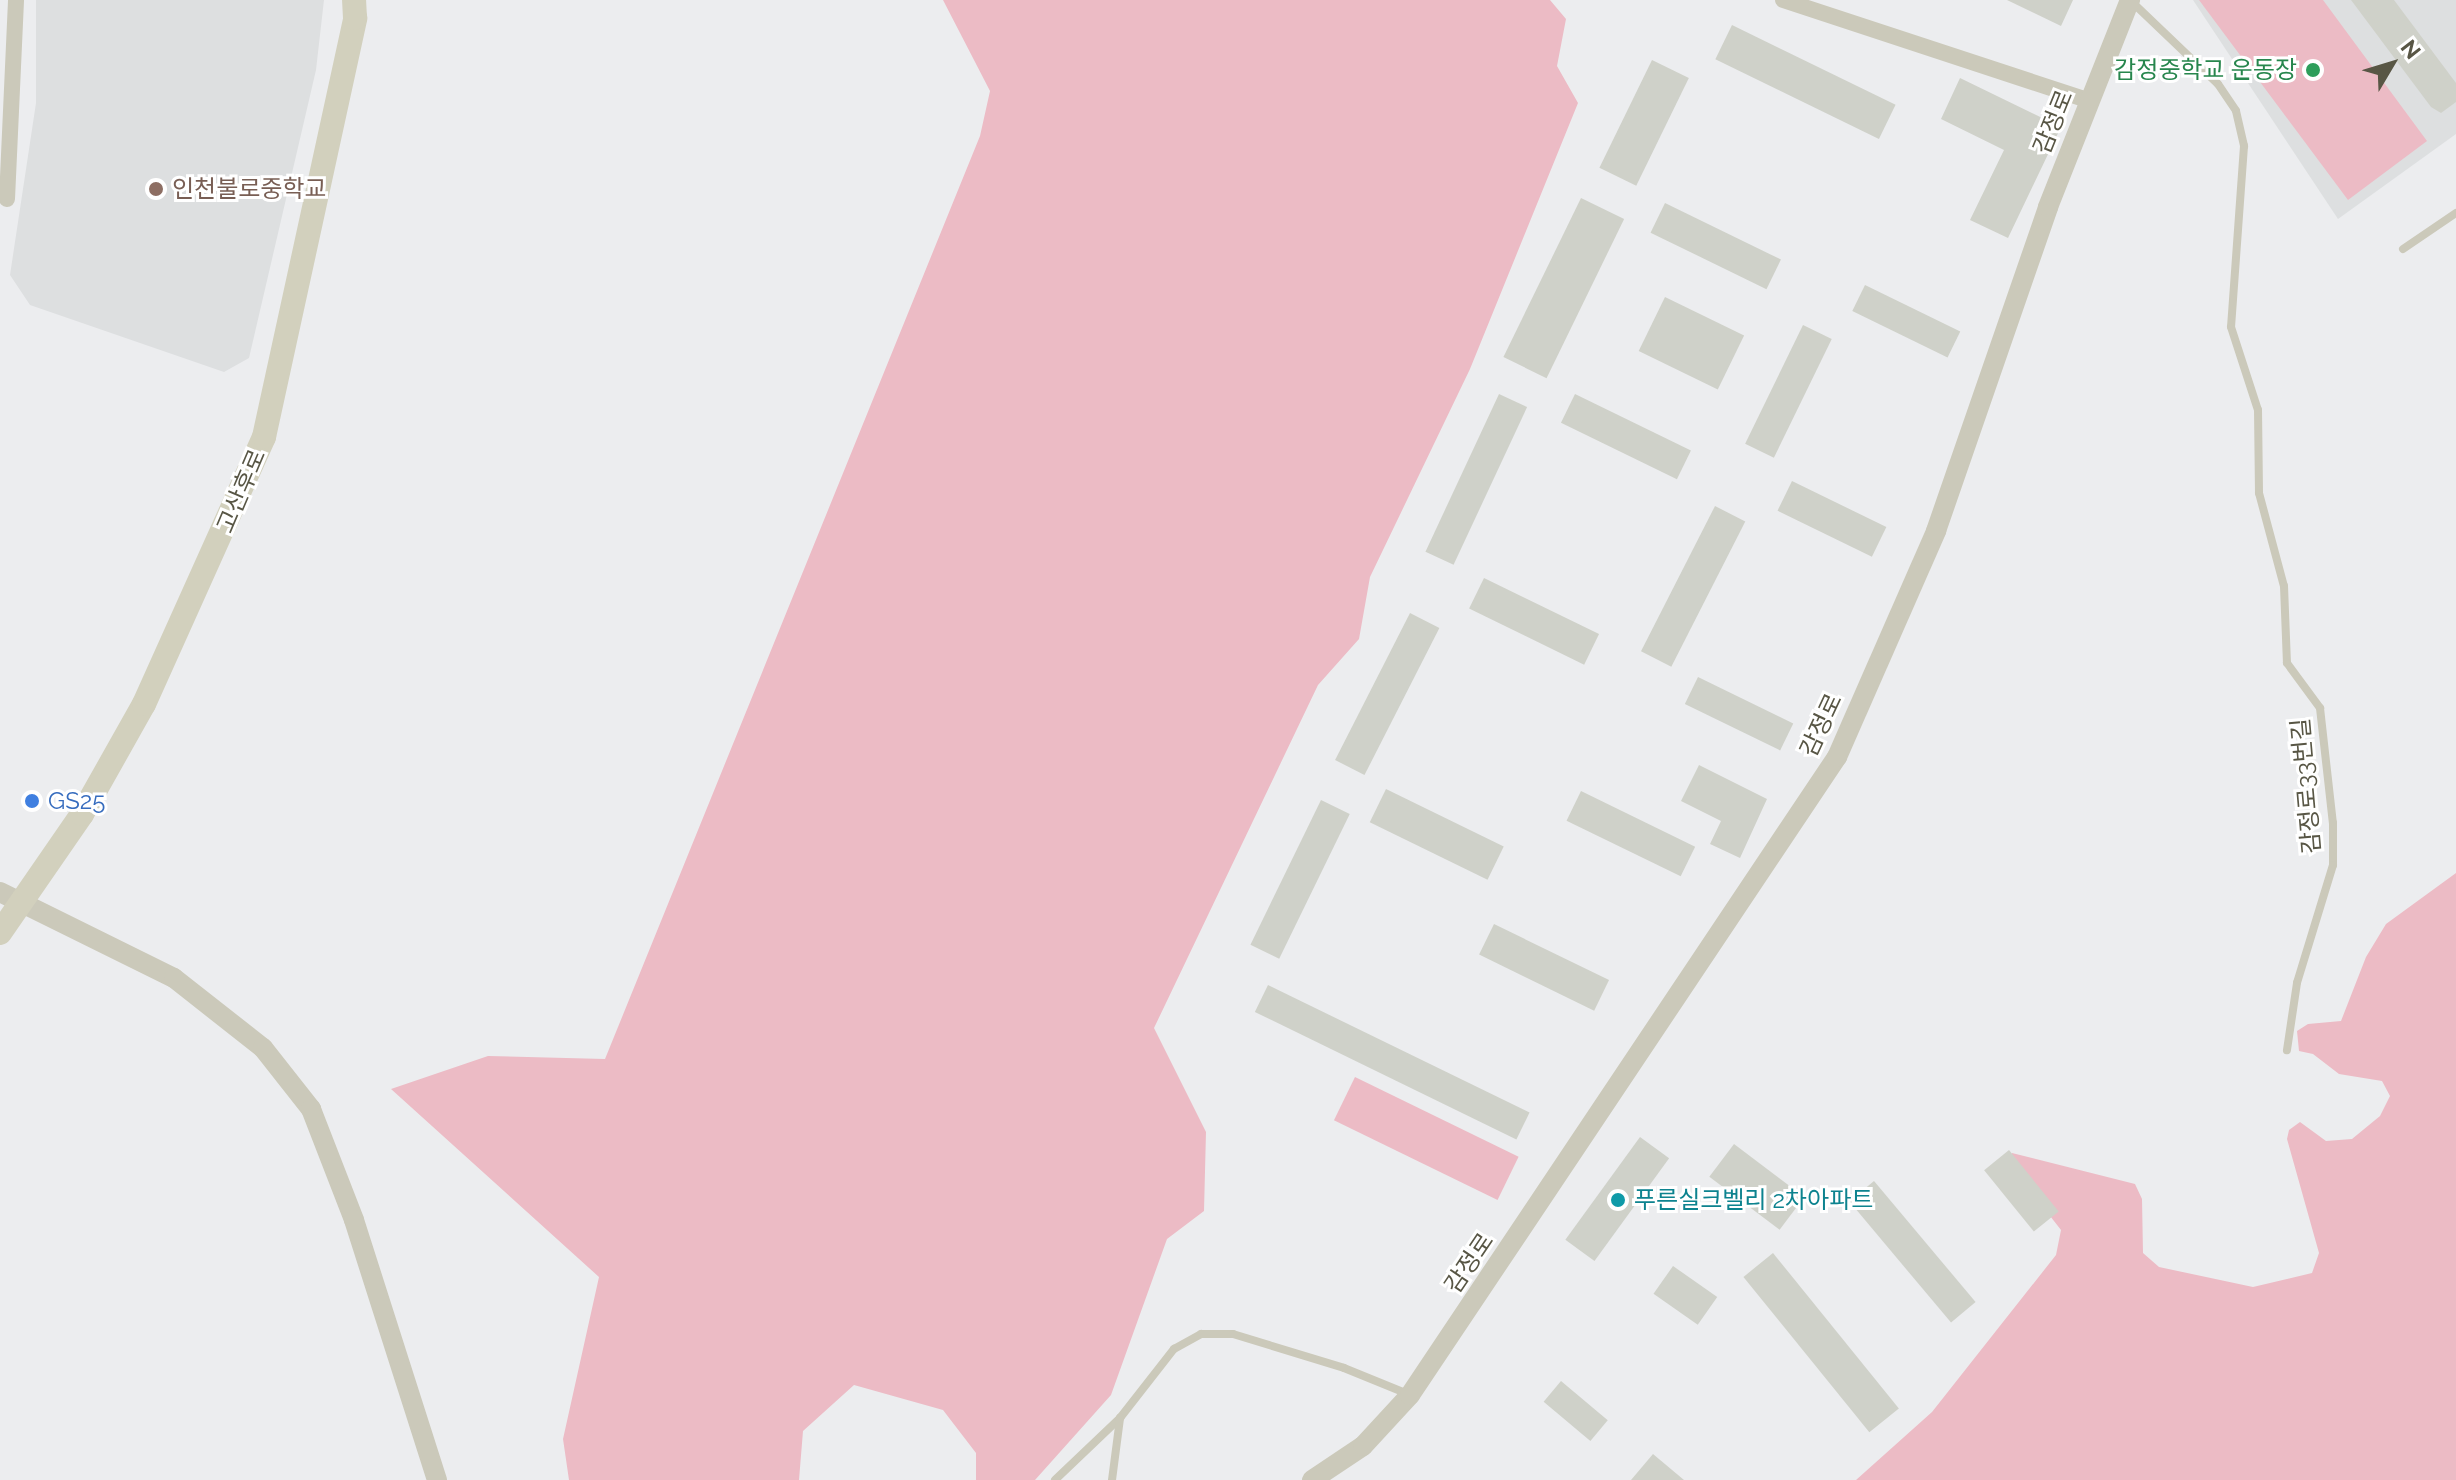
<!DOCTYPE html>
<meta charset="utf-8">
<style>
body{margin:0}
#map{position:relative;width:2456px;height:1480px;overflow:hidden;background:#ecedef;font-family:Raleway,"Noto Sans KR",sans-serif}
div>[style]{position:absolute}
[style*='--x']{left:calc(var(--x)*1px);top:calc(var(--y)*1px);width:calc(var(--w)*1px);rotate:calc(var(--a)*1deg)}
.education>*{inset:0;background:#dddfe0}
.green>*{inset:0;background:#ecbbc5;transform-origin:0 0}
.building>*{inset:0;background:#cfd1c9;transform-origin:0 0}
.service>*{height:8px;margin:-4px;padding:0 4px;transform-origin:4px;border-radius:4px;background:#cbc9ba}
.minor>*{height:16px;margin:-8px;padding:0 8px;transform-origin:8px;border-radius:8px;background:#cbc9ba}
.tertiary>*{height:20px;margin:-10px;padding:0 10px;transform-origin:10px;border-radius:10px;background:#cbc9ba}
.secondary>*{height:24px;margin:-12px;padding:0 12px;transform-origin:12px;border-radius:12px;background:#d2d0bd}
.dots>*{width:22px;height:22px;translate:-50% -50%;box-sizing:border-box;border:4px solid #fff;border-radius:50%}
span{translate:-50% -50%;white-space:nowrap;text-align:center;line-height:1.15;-webkit-text-stroke:6px #fff;paint-order:stroke}
.leisure-label{font-size:24px;color:#27864d}
.right{translate:-100% -50%;text-align:right}
.street-label{font-size:24px;color:#585645}
.education-label{font-size:24px;color:#785e54}
.left{translate:0 -50%;text-align:left}
.shop-label{font-size:24px;color:#366cbe}
.culture-label{font-size:24px;color:#0d838f}
.north{position:absolute;left:2352px;top:24px;width:80px;height:80px;-webkit-text-stroke:6px #fff;paint-order:stroke;rotate:52deg;font-size:22px;font-weight:700;line-height:32px;text-align:center;color:#585645}
.north::after{content:'';display:block;margin:auto;width:28px;height:36px;background:#585645;clip-path:polygon(50% 0,100% 100%,50% 72%,0 100%)}
</style>
<div id="map">
<div class="education">
<div style="clip-path:polygon(36px 0,324px 0,316px 70px,249px 358px,224px 372px,30px 305px,10px 275px,36px 103px)"></div>
<div style="clip-path:polygon(2193px 0,2456px 0,2456px 134px,2338px 219px)"></div>
</div>
<div class="green">
<div style="clip-path:polygon(943px 0,1550px 0,1566px 19px,1557px 66px,1578px 103px,1470px 369px,1370px 577px,1359px 639px,1318px 685px,1154px 1028px,1206px 1132px,1204px 1211px,1167px 1239px,1111px 1395px,1035px 1480px,976px 1480px,976px 1453px,943px 1410px,854px 1385px,803px 1431px,799px 1480px,569px 1480px,563px 1439px,599px 1277px,391px 1089px,488px 1056px,605px 1059px,980px 136px,990px 91px)"></div>
<div style="clip-path:polygon(2199px 0,2323px 0,2427px 141px,2348px 200px)"></div>
<div style="clip-path:polygon(2456px 873px,2456px 1480px,1856px 1480px,1932px 1412px,2056px 1255px,2061px 1230px,2009px 1163px,2012px 1153px,2135px 1184px,2142px 1199px,2143px 1253px,2159px 1267px,2253px 1287px,2312px 1273px,2319px 1253px,2287px 1139px,2289px 1130px,2300px 1122px,2326px 1141px,2352px 1139px,2380px 1116px,2390px 1096px,2382px 1081px,2339px 1074px,2313px 1054px,2299px 1051px,2297px 1031px,2308px 1024px,2341px 1021px,2366px 957px,2386px 924px)"></div>
<div style="left:1355px;top:1077px;width:182px;height:48px;rotate:26deg"></div>
</div>
<div class="building">
<div style="clip-path:polygon(2007px 0,2073px 0,2061px 26px)"></div>
<div style="clip-path:polygon(2351px 0,2394px 0,2456px 83px,2456px 102px,2441px 113px,2431px 107px)"></div>
<div style="left:1732px;top:25px;width:182px;height:38px;rotate:26deg"></div>
<div style="left:1652px;top:60px;width:41px;height:120px;rotate:26deg"></div>
<div style="clip-path:polygon(1960px 78px,2061px 127px,2008px 238px,1970px 220px,2004px 150px,1941px 119px)"></div>
<div style="left:1581px;top:198px;width:48px;height:177px;rotate:26deg"></div>
<div style="left:1665px;top:203px;width:129px;height:33px;rotate:26deg"></div>
<div style="left:1865px;top:285px;width:106px;height:29px;rotate:26deg"></div>
<div style="left:1665px;top:297px;width:88px;height:60px;rotate:26deg"></div>
<div style="left:1803px;top:325px;width:32px;height:132px;rotate:26deg"></div>
<div style="left:1499px;top:394px;width:31px;height:174px;rotate:25deg"></div>
<div style="left:1575px;top:394px;width:129px;height:32px;rotate:26deg"></div>
<div style="left:1792px;top:481px;width:105px;height:33px;rotate:26deg"></div>
<div style="left:1715px;top:506px;width:34px;height:163px;rotate:27deg"></div>
<div style="left:1484px;top:578px;width:128px;height:34px;rotate:26deg"></div>
<div style="left:1410px;top:613px;width:33px;height:165px;rotate:27deg"></div>
<div style="left:1698px;top:677px;width:106px;height:30px;rotate:26deg"></div>
<div style="clip-path:polygon(1699px 765px,1767px 799px,1740px 858px,1710px 844px,1721px 821px,1681px 801px)"></div>
<div style="left:1386px;top:789px;width:131px;height:37px;rotate:26deg"></div>
<div style="left:1581px;top:791px;width:127px;height:33px;rotate:26deg"></div>
<div style="left:1321px;top:800px;width:32px;height:161px;rotate:26deg"></div>
<div style="left:1494px;top:924px;width:128px;height:34px;rotate:26deg"></div>
<div style="left:1268px;top:985px;width:291px;height:30px;rotate:26deg"></div>
<div style="left:1640px;top:1137px;width:36px;height:127px;rotate:36deg"></div>
<div style="left:1734px;top:1144px;width:88px;height:41px;rotate:37deg"></div>
<div style="left:2009px;top:1150px;width:79px;height:32px;rotate:51deg"></div>
<div style="left:1874px;top:1181px;width:158px;height:32px;rotate:50deg"></div>
<div style="left:1773px;top:1253px;width:200px;height:38px;rotate:51deg"></div>
<div style="left:1673px;top:1266px;width:54px;height:34px;rotate:35deg"></div>
<div style="left:1561px;top:1381px;width:61px;height:27px;rotate:40deg"></div>
<div style="clip-path:polygon(1653px 1454px,1684px 1480px,1631px 1480px)"></div>
</div>
<div class="service">
<div style="--x:2131;--y:1;--w:120;--a:43.7"></div>
<div style="--x:2218;--y:84;--w:32;--a:56"></div>
<div style="--x:2236;--y:111;--w:36;--a:77"></div>
<div style="--x:2244;--y:146;--w:181;--a:94.1"></div>
<div style="--x:2231;--y:327;--w:87;--a:72"></div>
<div style="--x:2258;--y:410;--w:83;--a:89.3"></div>
<div style="--x:2259;--y:493;--w:96;--a:75"></div>
<div style="--x:2284;--y:586;--w:77;--a:87.8"></div>
<div style="--x:2287;--y:663;--w:56;--a:53.7"></div>
<div style="--x:2320;--y:708;--w:116;--a:83.6"></div>
<div style="--x:2333;--y:823;--w:42;--a:90"></div>
<div style="--x:2333;--y:865;--w:123;--a:107"></div>
<div style="--x:2297;--y:983;--w:68;--a:98.5"></div>
<div style="--x:2403;--y:249;--w:64;--a:-34.2"></div>
<div style="--x:1055;--y:1480;--w:90;--a:-43.6"></div>
<div style="--x:1120;--y:1418;--w:88;--a:-52"></div>
<div style="--x:1174;--y:1349;--w:31;--a:-29"></div>
<div style="--x:1201;--y:1334;--w:32;--a:0"></div>
<div style="--x:1233;--y:1334;--w:116;--a:17"></div>
<div style="--x:1344;--y:1368;--w:71;--a:22.2"></div>
<div style="--x:1112;--y:1480;--w:63;--a:-82.6"></div>
</div>
<div class="minor">
<div style="--x:1783;--y:0;--w:323;--a:18.2"></div>
<div style="--x:7;--y:199;--w:199;--a:-87.4"></div>
</div>
<div class="tertiary">
<div style="--x:0;--y:892;--w:194;--a:26.3"></div>
<div style="--x:174;--y:978;--w:113;--a:38.2"></div>
<div style="--x:263;--y:1048;--w:78;--a:51.8"></div>
<div style="--x:311;--y:1109;--w:119;--a:68.8"></div>
<div style="--x:354;--y:1220;--w:273;--a:72.3"></div>
<div style="--x:1312;--y:1480;--w:61;--a:-33.7"></div>
<div style="--x:1363;--y:1446;--w:69;--a:-47.3"></div>
<div style="--x:1410;--y:1395;--w:768;--a:-56.21"></div>
<div style="--x:1837;--y:757;--w:247;--a:-66.3"></div>
<div style="--x:1936;--y:531;--w:343;--a:-70.9"></div>
<div style="--x:2048;--y:207;--w:223;--a:-68.4"></div>
</div>
<div class="secondary">
<div style="--x:0;--y:933;--w:145;--a:-55.4"></div>
<div style="--x:82;--y:814;--w:126;--a:-60.6"></div>
<div style="--x:144;--y:704;--w:293;--a:-65.8"></div>
<div style="--x:264;--y:437;--w:429;--a:-77.7"></div>
<div style="--x:355;--y:18;--w:18;--a:-93"></div>
</div>
<div class="dots">
<div style="left:2313px;top:70px;background:#2e9e5b"></div>
<div style="left:156px;top:189px;background:#8d6e63"></div>
<div style="left:32px;top:801px;background:#3f7fe0"></div>
<div style="left:1618px;top:1200px;background:#0f9aa8"></div>
</div>
<div class="leisure-label">
<span class="right" style="left:2297px;top:70px">감정중학교 운동장</span>
</div>
<div class="street-label">
<span style="left:2053px;top:122px;rotate:-68deg">감정로</span>
<span style="left:241px;top:491px;rotate:-67deg">고산후로</span>
<span style="left:1821px;top:725px;rotate:-65deg">감정로</span>
<span style="left:2306px;top:786px;rotate:-95deg">감정로33번길</span>
<span style="left:1469px;top:1263px;rotate:-56deg">감정로</span>
</div>
<div class="education-label">
<span class="left" style="left:172px;top:189px">인천불로중학교</span>
</div>
<div class="shop-label">
<span class="left" style="left:48px;top:801px">GS25</span>
</div>
<div class="culture-label">
<span class="left" style="left:1634px;top:1200px">푸른실크벨리 2차아파트</span>
</div>
<div class="north">N</div>
</div>
